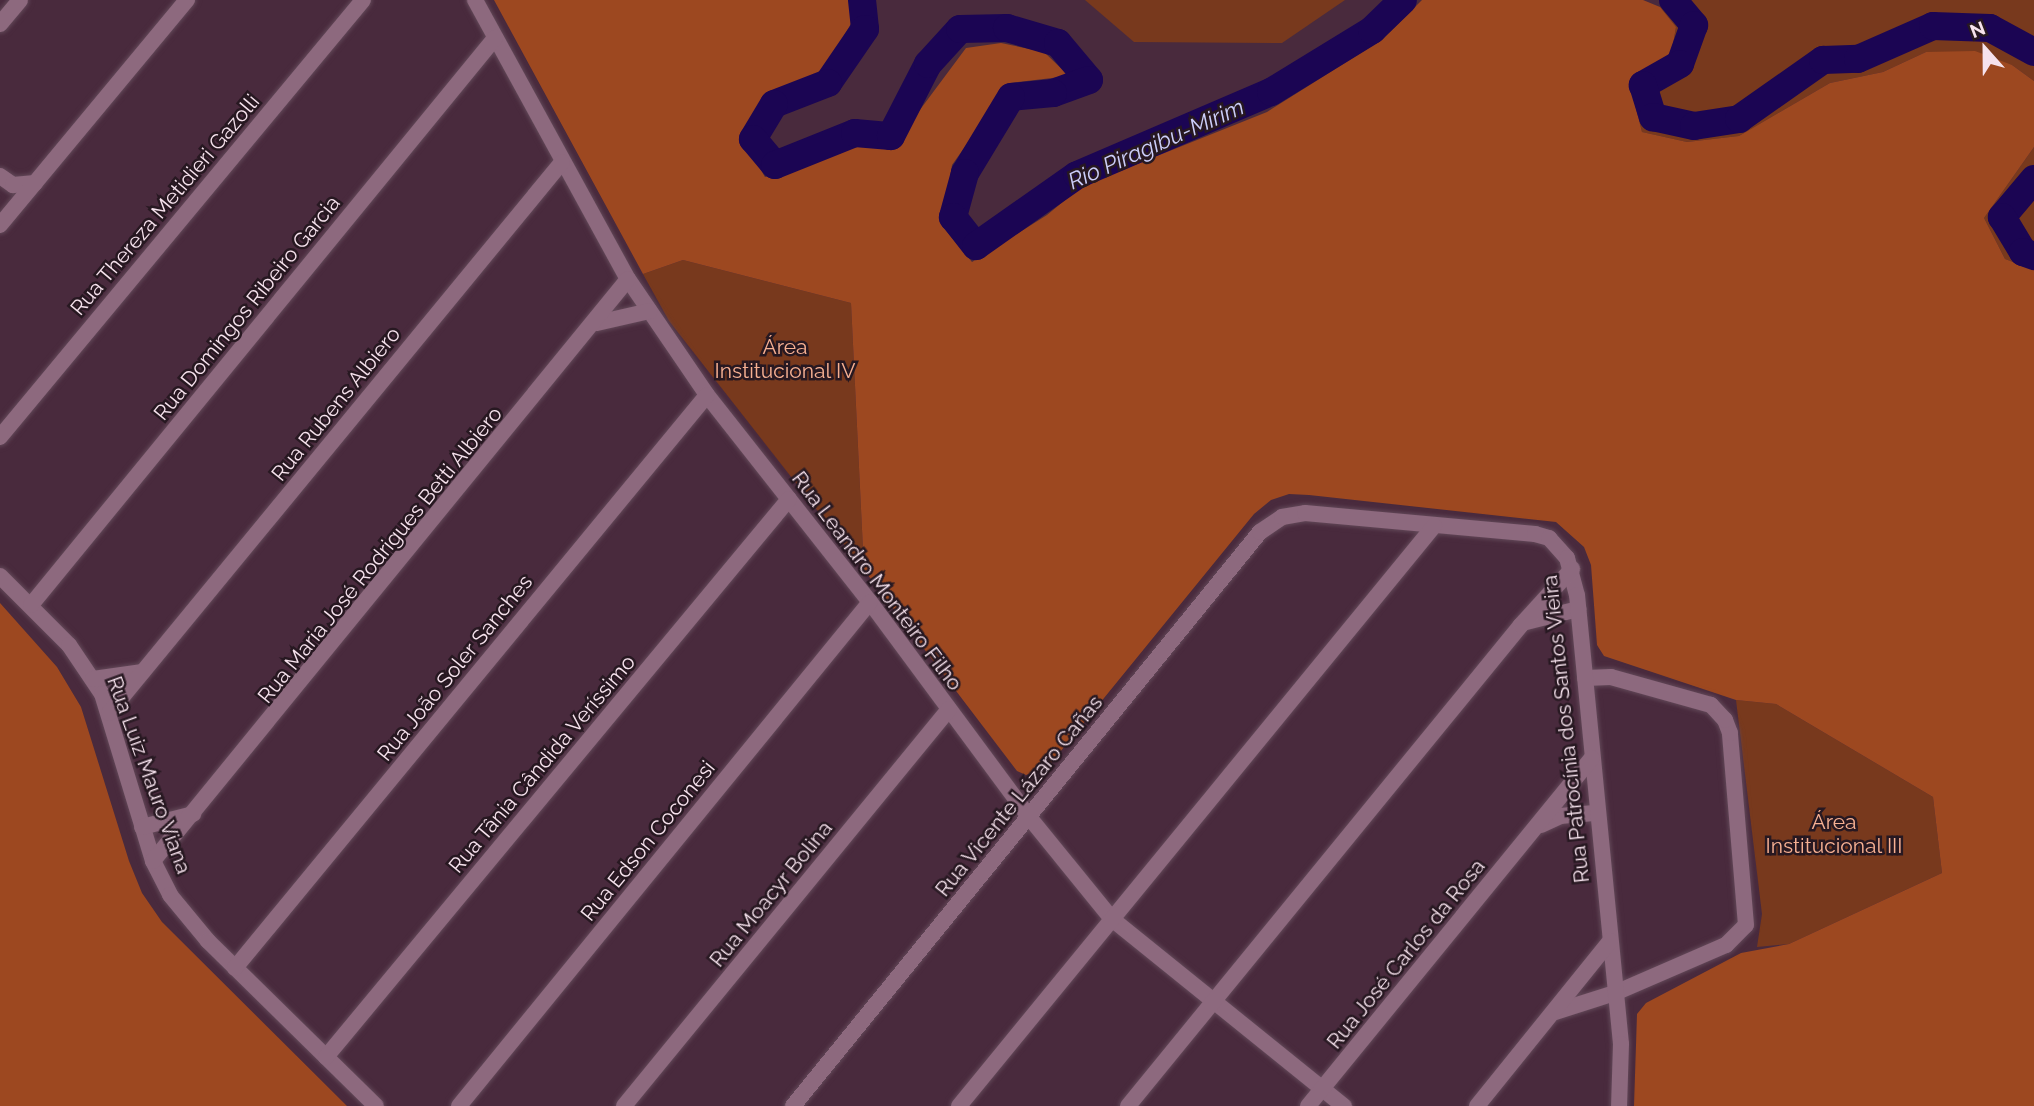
<!DOCTYPE html>
<meta charset="utf-8">
<style>
body{margin:0}
#map{position:relative;width:2034px;height:1106px;overflow:hidden;background:#492a3d;font-family:Raleway,sans-serif}
div>[style]{position:absolute}
[style*='--x']{left:calc(var(--x)*1px);top:calc(var(--y)*1px);width:calc(var(--w)*1px);rotate:calc(var(--a)*1deg)}
.green>*{inset:0;background:#78391d}
.forest>*{inset:0;background:#9d4820}
.river>*{height:28px;margin:-14px;padding:0 14px;transform-origin:14px;border-radius:14px;background:#1b0553}
.roads{filter:drop-shadow(0 0 2px #624858) drop-shadow(0 0 2px #624858)}
.minor>*{height:16px;margin:-8px;padding:0 8px;transform-origin:8px;border-radius:8px;background:#8d697e}
span{translate:-50% -50%;white-space:nowrap;text-align:center;line-height:1.15;-webkit-text-stroke:5px #271821;paint-order:stroke}
.street-label{font-size:21px;color:#f6e2ed}
.park-label{font-size:21px;color:#f7b092}
.water-label{font-size:23px;color:#cccefa;font-style:italic}
.north{position:absolute;left:1950px;top:14px;width:70px;height:70px;-webkit-text-stroke:5px #271821;paint-order:stroke;rotate:339deg;font-size:19px;font-weight:700;line-height:28px;text-align:center;color:#f6e2ed}
.north::after{content:'';display:block;margin:auto;width:24px;height:32px;background:#f6e2ed;clip-path:polygon(50% 0,100% 100%,50% 72%,0 100%)}
</style>
<div id="map">
<div class="green">
<div style="clip-path:polygon(1085px 0,1345px 0,1282px 43px,1134px 42px)"></div>
<div style="clip-path:polygon(1670px 0,2034px 0,2034px 81px,2012px 65px,1926px 52px,1883px 72px,1830px 83px,1739px 136px,1687px 142px,1642px 132px,1629px 80px,1671px 56px,1676px 27px,1660px 7px)"></div>
<div style="clip-path:polygon(2034px 147px,2034px 270px,2005px 259px,1984px 218px)"></div>
<div style="clip-path:polygon(683px 260px,851px 303px,864px 570px,669px 321px,643px 274px)"></div>
<div style="clip-path:polygon(1736px 700px,1776px 704px,1933px 797px,1942px 873px,1789px 944px,1757px 947px,1762px 914px)"></div>
</div>
<div class="forest">
<div style="clip-path:polygon(494px 0,849px 0,852px 22px,822px 73px,765px 98px,741px 136px,765px 177px,857px 144px,890px 150px,966px 48px,1001px 43px,1044px 52px,1069px 76px,1010px 83px,952px 165px,942px 226px,972px 262px,1047px 215px,1082px 186px,1267px 112px,1383px 39px,1422px 0,1643px 0,1660px 7px,1676px 27px,1671px 56px,1629px 81px,1642px 132px,1687px 142px,1739px 136px,1830px 83px,1883px 72px,1926px 52px,1975px 51px,2012px 65px,2034px 81px,2034px 147px,1984px 218px,2005px 259px,2034px 270px,2034px 1106px,1634px 1106px,1637px 1014px,1646px 1003px,1741px 953px,1789px 944px,1942px 873px,1933px 797px,1776px 704px,1736px 700px,1604px 656px,1597px 645px,1591px 565px,1584px 547px,1556px 522px,1309px 495px,1289px 494px,1271px 500px,1254px 514px,1047px 768px,1026px 775px,1017px 771px,864px 570px,851px 303px,683px 260px,643px 274px)"></div>
<div style="clip-path:polygon(0 603px,57px 667px,81px 707px,129px 861px,142px 893px,162px 922px,347px 1106px,0 1106px)"></div>
</div>
<div class="river">
<div style="--x:862;--y:0;--w:29;--a:84"></div>
<div style="--x:865;--y:29;--w:65;--a:124.4"></div>
<div style="--x:828;--y:83;--w:58;--a:158.7"></div>
<div style="--x:774;--y:104;--w:41;--a:121"></div>
<div style="--x:753;--y:139;--w:34;--a:50"></div>
<div style="--x:775;--y:165;--w:86;--a:-21.8"></div>
<div style="--x:855;--y:133;--w:36;--a:5"></div>
<div style="--x:891;--y:136;--w:81;--a:-62.8"></div>
<div style="--x:928;--y:64;--w:47;--a:-47.6"></div>
<div style="--x:960;--y:29;--w:47;--a:-1.2"></div>
<div style="--x:1007;--y:28;--w:53;--a:16.4"></div>
<div style="--x:1058;--y:43;--w:48;--a:50"></div>
<div style="--x:1089;--y:80;--w:38;--a:160"></div>
<div style="--x:1053;--y:93;--w:42;--a:174.6"></div>
<div style="--x:1011;--y:97;--w:89;--a:121.2"></div>
<div style="--x:965;--y:173;--w:46;--a:105.3"></div>
<div style="--x:953;--y:217;--w:37;--a:52"></div>
<div style="--x:976;--y:246;--w:123;--a:-35.1"></div>
<div style="--x:1077;--y:175;--w:211;--a:-23.2"></div>
<div style="--x:1271;--y:92;--w:119;--a:-31.5"></div>
<div style="--x:1372;--y:30;--w:43;--a:-44.1"></div>
<div style="--x:1673;--y:0;--w:33;--a:50"></div>
<div style="--x:1694;--y:25;--w:41;--a:109.7"></div>
<div style="--x:1680;--y:64;--w:43;--a:150.4"></div>
<div style="--x:1643;--y:85;--w:34;--a:73"></div>
<div style="--x:1653;--y:117;--w:42;--a:12.4"></div>
<div style="--x:1694;--y:126;--w:46;--a:-8.8"></div>
<div style="--x:1739;--y:119;--w:103;--a:-35.1"></div>
<div style="--x:1823;--y:60;--w:35;--a:-2"></div>
<div style="--x:1858;--y:59;--w:82;--a:-23.7"></div>
<div style="--x:1933;--y:26;--w:57;--a:2"></div>
<div style="--x:1990;--y:28;--w:50;--a:28.6"></div>
<div style="--x:2034;--y:179;--w:50;--a:130.1"></div>
<div style="--x:2002;--y:217;--w:41;--a:59"></div>
<div style="--x:2023;--y:252;--w:12;--a:20"></div>
</div>
<div class="roads">
<div class="minor">
<div style="--x:475;--y:0;--w:318;--a:61.3"></div>
<div style="--x:628;--y:279;--w:140;--a:55.7"></div>
<div style="--x:707;--y:395;--w:263;--a:51.8"></div>
<div style="--x:870;--y:602;--w:267;--a:53.5"></div>
<div style="--x:1029;--y:817;--w:132;--a:50.9"></div>
<div style="--x:1112;--y:919;--w:298;--a:38.9"></div>
<div style="--x:0;--y:24;--w:31;--a:-50"></div>
<div style="--x:0;--y:176;--w:16;--a:35"></div>
<div style="--x:13;--y:185;--w:22;--a:-5"></div>
<div style="--x:0;--y:225;--w:293;--a:-50.3"></div>
<div style="--x:597;--y:323;--w:54;--a:-12.8"></div>
<div style="--x:0;--y:437;--w:568;--a:-50.28"></div>
<div style="--x:0;--y:576;--w:98;--a:45"></div>
<div style="--x:69;--y:645;--w:59;--a:56"></div>
<div style="--x:102;--y:694;--w:175;--a:73"></div>
<div style="--x:153;--y:861;--w:38;--a:63"></div>
<div style="--x:170;--y:895;--w:60;--a:50.4"></div>
<div style="--x:208;--y:941;--w:235;--a:44.5"></div>
<div style="--x:31;--y:605;--w:733;--a:-50.71"></div>
<div style="--x:1526;--y:622;--w:54;--a:-14"></div>
<div style="--x:93;--y:679;--w:50;--a:-8"></div>
<div style="--x:109;--y:713;--w:713;--a:-50.57"></div>
<div style="--x:1541;--y:825;--w:21;--a:-25"></div>
<div style="--x:1560;--y:816;--w:37;--a:-5"></div>
<div style="--x:142;--y:827;--w:53;--a:-14.3"></div>
<div style="--x:153;--y:861;--w:751;--a:-50.78"></div>
<div style="--x:235;--y:968;--w:742;--a:-50.52"></div>
<div style="--x:1555;--y:1012;--w:63;--a:-17.6"></div>
<div style="--x:1615;--y:993;--w:121;--a:-23.4"></div>
<div style="--x:1726;--y:945;--w:28;--a:-45"></div>
<div style="--x:1746;--y:925;--w:193;--a:-94.8"></div>
<div style="--x:1730;--y:733;--w:14;--a:-111"></div>
<div style="--x:1725;--y:720;--w:21;--a:-133"></div>
<div style="--x:1711;--y:705;--w:104;--a:-164.4"></div>
<div style="--x:1611;--y:677;--w:26;--a:178"></div>
<div style="--x:326;--y:1057;--w:725;--a:-50.32"></div>
<div style="--x:459;--y:1106;--w:650;--a:-50.8"></div>
<div style="--x:624;--y:1106;--w:513;--a:-50.69"></div>
<div style="--x:793;--y:1106;--w:740;--a:-50.87"></div>
<div style="--x:1260;--y:532;--w:27;--a:-34"></div>
<div style="--x:1282;--y:517;--w:23;--a:-10"></div>
<div style="--x:1305;--y:513;--w:231;--a:5.2"></div>
<div style="--x:1535;--y:534;--w:15;--a:16"></div>
<div style="--x:1549;--y:538;--w:27;--a:48"></div>
<div style="--x:1567;--y:558;--w:38;--a:75"></div>
<div style="--x:1577;--y:595;--w:451;--a:84.4"></div>
<div style="--x:1621;--y:1044;--w:62;--a:91.8"></div>
<div style="--x:959;--y:1106;--w:750;--a:-50.68"></div>
<div style="--x:1128;--y:1106;--w:621;--a:-50.75"></div>
<div style="--x:1521;--y:625;--w:76;--a:-47.7"></div>
<div style="--x:1308;--y:1106;--w:449;--a:-50.8"></div>
<div style="--x:1477;--y:1106;--w:212;--a:-51.1"></div>
</div>
</div>
<div class="street-label">
<span style="left:165px;top:205px;rotate:-50deg">Rua Thereza Metidieri Gazolli</span>
<span style="left:247px;top:308px;rotate:-51deg">Rua Domingos Ribeiro Garcia</span>
<span style="left:336px;top:404px;rotate:-51deg">Rua Rubens Albiero</span>
<span style="left:380px;top:555px;rotate:-51deg">Rua Maria José Rodrigues Betti Albiero</span>
<span style="left:877px;top:581px;rotate:53deg">Rua Leandro Monteiro Filho</span>
<span style="left:455px;top:668px;rotate:-51deg">Rua João Soler Sanches</span>
<span style="left:1566px;top:729px;rotate:-96deg">Rua Patrocínia dos Santos Vieira</span>
<span style="left:542px;top:764px;rotate:-50deg">Rua Tânia Cândida Veríssimo</span>
<span style="left:149px;top:775px;rotate:70deg">Rua Luiz Mauro Viana</span>
<span style="left:1019px;top:796px;rotate:-51deg">Rua Vicente Lázaro Cañas</span>
<span style="left:648px;top:841px;rotate:-51deg">Rua Edson Coconesi</span>
<span style="left:771px;top:894px;rotate:-51deg">Rua Moacyr Bolina</span>
<span style="left:1406px;top:954px;rotate:-51deg">Rua José Carlos da Rosa</span>
</div>
<div class="park-label">
<span style="left:785px;top:359px">Área<br>Institucional IV</span>
<span style="left:1834px;top:834px">Área<br>Institucional III</span>
</div>
<div class="water-label">
<span style="left:1156px;top:144px;rotate:-24deg">Rio Piragibu-Mirim</span>
</div>
<div class="north">N</div>
</div>
